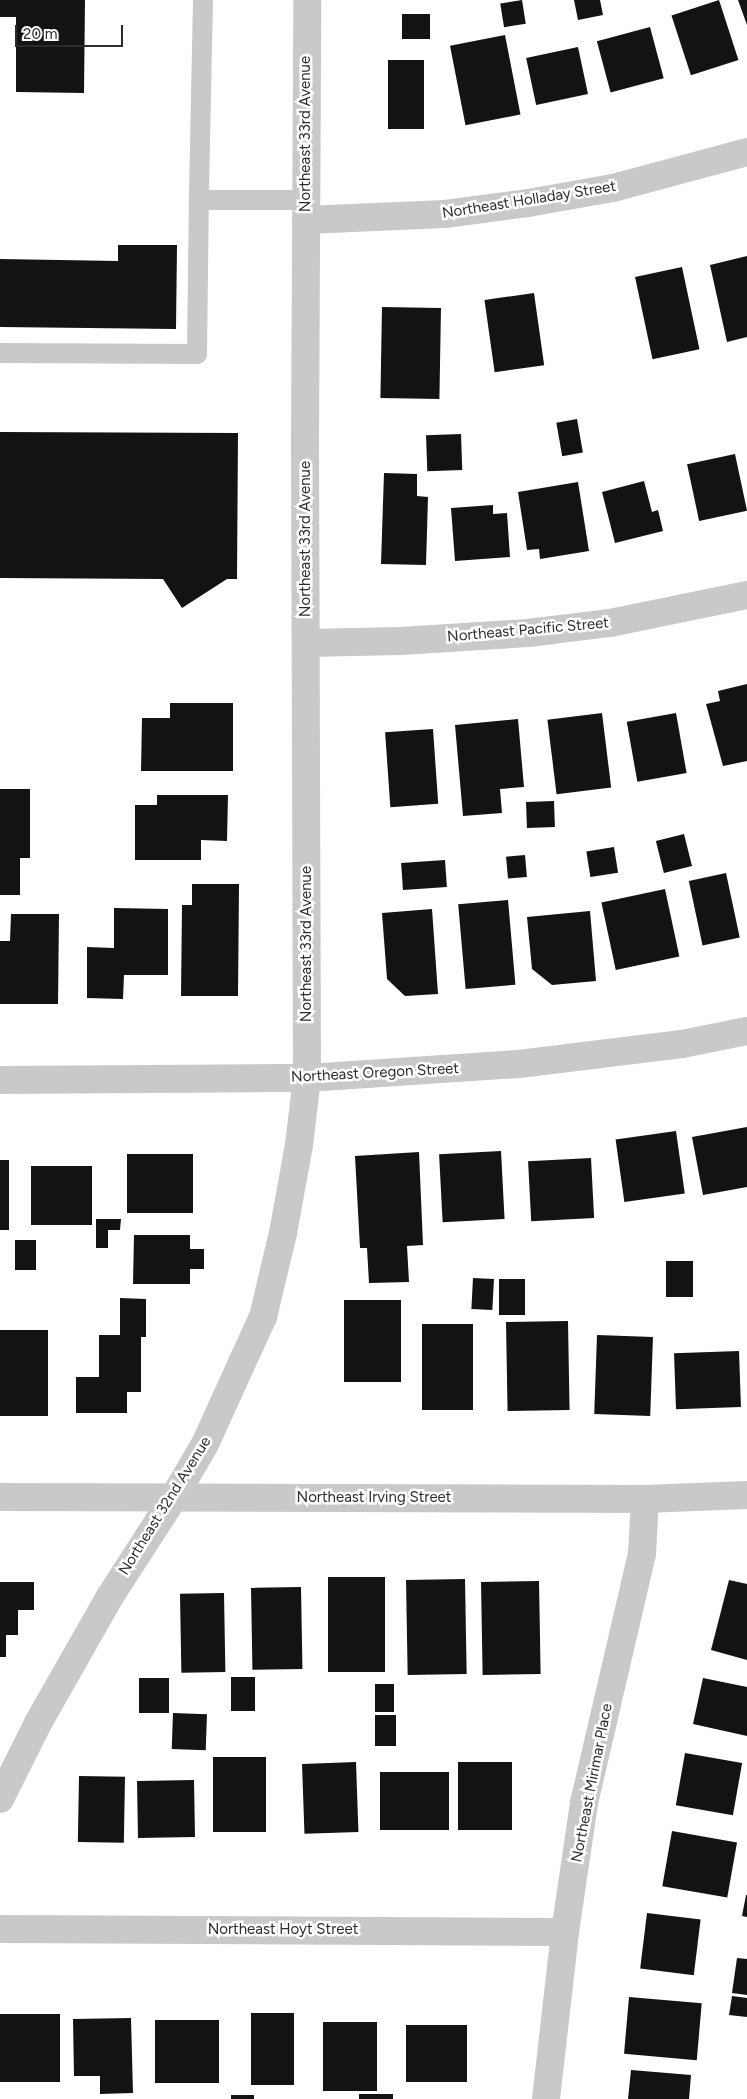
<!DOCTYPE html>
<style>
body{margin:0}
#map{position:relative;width:747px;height:2099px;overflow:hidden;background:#fff;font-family:Figtree,sans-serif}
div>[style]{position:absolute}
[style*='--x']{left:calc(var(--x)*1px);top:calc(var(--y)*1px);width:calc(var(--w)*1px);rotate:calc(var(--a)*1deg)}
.building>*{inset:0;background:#131313;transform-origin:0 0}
.service>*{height:20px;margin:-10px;padding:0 10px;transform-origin:10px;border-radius:10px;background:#c9c9c9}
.minor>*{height:28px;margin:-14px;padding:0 14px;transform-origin:14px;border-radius:14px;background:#c9c9c9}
span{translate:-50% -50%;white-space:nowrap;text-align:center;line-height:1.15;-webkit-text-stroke:5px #fff;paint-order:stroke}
.street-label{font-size:15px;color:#2c2c2c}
.scale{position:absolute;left:15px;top:25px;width:108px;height:22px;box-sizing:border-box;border:2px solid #2c2c2c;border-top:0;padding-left:6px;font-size:15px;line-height:18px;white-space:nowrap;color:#2c2c2c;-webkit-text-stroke:4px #fff;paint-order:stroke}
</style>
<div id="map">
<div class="building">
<div style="clip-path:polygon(0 0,85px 0,84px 93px,16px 92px,16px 17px,0 17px)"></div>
<div style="left:522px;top:0;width:24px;height:22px;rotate:81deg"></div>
<div style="clip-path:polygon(574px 0,600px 0,603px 15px,578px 20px)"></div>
<div style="left:719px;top:0;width:63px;height:50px;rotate:72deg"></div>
<div style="clip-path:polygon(738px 0,747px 0,747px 25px)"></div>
<div style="left:402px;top:14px;width:28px;height:25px"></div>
<div style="left:650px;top:27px;width:53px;height:55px;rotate:75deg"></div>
<div style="left:505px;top:35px;width:81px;height:56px;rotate:79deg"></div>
<div style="left:578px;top:47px;width:48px;height:53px;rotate:78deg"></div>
<div style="left:388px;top:60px;width:36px;height:69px"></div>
<div style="clip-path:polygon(118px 245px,177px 245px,176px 329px,0 327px,0 259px,118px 261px)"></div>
<div style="clip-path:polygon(747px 256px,747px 337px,727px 342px,710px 265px)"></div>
<div style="left:682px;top:267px;width:84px;height:48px;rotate:78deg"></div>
<div style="left:534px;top:293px;width:73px;height:50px;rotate:82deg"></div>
<div style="left:382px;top:307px;width:59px;height:91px;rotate:1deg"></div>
<div style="left:577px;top:419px;width:34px;height:21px;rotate:80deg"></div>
<div style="clip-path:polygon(0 432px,238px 433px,237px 579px,227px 579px,182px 608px,163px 579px,0 578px)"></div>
<div style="left:461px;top:434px;width:36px;height:35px;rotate:88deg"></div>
<div style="left:735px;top:454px;width:58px;height:49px;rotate:78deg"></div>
<div style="clip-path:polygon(384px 473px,417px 474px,417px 496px,428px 497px,426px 565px,381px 564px)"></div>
<div style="clip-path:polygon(644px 481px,652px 512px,658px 510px,663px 531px,615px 543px,602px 492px)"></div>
<div style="clip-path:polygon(578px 482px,589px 551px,540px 559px,539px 549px,527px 550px,518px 492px)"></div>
<div style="clip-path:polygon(493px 505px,493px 514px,507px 513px,510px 557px,455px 561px,451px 508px)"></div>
<div style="clip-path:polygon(747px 684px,747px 761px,723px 766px,706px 704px,720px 701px,718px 691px)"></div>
<div style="clip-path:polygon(170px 703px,233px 703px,233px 771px,141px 771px,142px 718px,170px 718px)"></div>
<div style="left:602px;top:713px;width:75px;height:55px;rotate:83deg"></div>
<div style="left:676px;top:713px;width:61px;height:50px;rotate:80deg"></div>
<div style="clip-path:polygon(518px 719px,524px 787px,500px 789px,502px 813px,463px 816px,455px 725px)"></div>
<div style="left:433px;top:729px;width:75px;height:48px;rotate:86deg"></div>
<div style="clip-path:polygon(0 789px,30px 789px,30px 858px,20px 858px,20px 895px,0 895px)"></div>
<div style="clip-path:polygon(157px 795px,228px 795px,227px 841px,201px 840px,201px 860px,135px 860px,135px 805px,157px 805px)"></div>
<div style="left:554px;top:801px;width:26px;height:28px;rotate:88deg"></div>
<div style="left:684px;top:834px;width:33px;height:29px;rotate:76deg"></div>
<div style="left:614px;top:847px;width:26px;height:28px;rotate:81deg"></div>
<div style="left:525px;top:855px;width:22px;height:19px;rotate:85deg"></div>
<div style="left:445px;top:860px;width:27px;height:44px;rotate:86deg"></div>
<div style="left:726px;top:873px;width:66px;height:38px;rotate:78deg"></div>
<div style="clip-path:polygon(192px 884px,239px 884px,238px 996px,181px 996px,182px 905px,192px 905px)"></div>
<div style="left:665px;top:889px;width:69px;height:65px;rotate:78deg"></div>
<div style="left:508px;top:900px;width:85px;height:50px;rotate:85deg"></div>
<div style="clip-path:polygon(114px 908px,168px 909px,168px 975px,124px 975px,123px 999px,87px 998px,87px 947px,114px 948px)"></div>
<div style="clip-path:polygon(432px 909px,438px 994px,405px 996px,387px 979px,382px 913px)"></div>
<div style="clip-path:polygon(590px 911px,596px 981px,552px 985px,532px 969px,527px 917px)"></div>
<div style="clip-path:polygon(11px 914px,59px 914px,58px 1004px,0 1004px,0 941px,10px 941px)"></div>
<div style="clip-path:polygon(747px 1127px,747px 1187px,703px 1195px,692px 1137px)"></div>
<div style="left:676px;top:1131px;width:63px;height:61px;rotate:82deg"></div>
<div style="left:501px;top:1151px;width:68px;height:62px;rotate:87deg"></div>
<div style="clip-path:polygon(419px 1152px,423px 1245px,407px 1246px,409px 1282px,369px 1283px,367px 1248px,360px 1248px,355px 1156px)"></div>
<div style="left:127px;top:1154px;width:66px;height:59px"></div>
<div style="left:591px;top:1158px;width:60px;height:63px;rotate:87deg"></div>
<div style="left:0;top:1160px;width:9px;height:70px"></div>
<div style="left:31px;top:1166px;width:61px;height:59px"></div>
<div style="clip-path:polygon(96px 1219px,121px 1219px,120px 1230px,108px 1230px,108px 1248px,96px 1248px)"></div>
<div style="clip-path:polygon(134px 1235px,190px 1235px,190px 1249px,204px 1249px,204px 1269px,190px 1269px,190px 1284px,133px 1284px)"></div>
<div style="left:15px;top:1240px;width:21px;height:30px"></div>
<div style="left:666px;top:1261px;width:27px;height:36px"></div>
<div style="left:473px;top:1278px;width:21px;height:31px;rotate:3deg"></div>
<div style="left:499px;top:1279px;width:26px;height:36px"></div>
<div style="clip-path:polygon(120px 1298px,146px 1299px,146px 1337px,141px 1337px,141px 1392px,127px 1392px,127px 1413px,76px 1413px,76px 1377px,99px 1377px,99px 1335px,120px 1335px)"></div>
<div style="left:344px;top:1300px;width:57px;height:82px"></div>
<div style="left:568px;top:1321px;width:89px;height:62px;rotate:89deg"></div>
<div style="left:422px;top:1324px;width:51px;height:86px"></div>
<div style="left:0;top:1330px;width:48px;height:86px"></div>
<div style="left:597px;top:1335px;width:56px;height:79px;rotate:2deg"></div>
<div style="left:739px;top:1351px;width:56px;height:65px;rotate:88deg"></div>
<div style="left:328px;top:1577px;width:57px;height:95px"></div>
<div style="left:465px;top:1579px;width:95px;height:59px;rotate:89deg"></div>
<div style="clip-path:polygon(729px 1580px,747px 1584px,747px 1660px,711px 1650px)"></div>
<div style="left:539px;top:1581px;width:93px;height:58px;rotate:89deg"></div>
<div style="clip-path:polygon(0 1582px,34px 1582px,34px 1610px,18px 1610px,18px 1635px,6px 1635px,6px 1657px,0 1657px)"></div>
<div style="left:301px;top:1587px;width:82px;height:50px;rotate:89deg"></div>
<div style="left:224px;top:1593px;width:79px;height:44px;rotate:89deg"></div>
<div style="left:231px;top:1677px;width:24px;height:34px"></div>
<div style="left:139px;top:1678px;width:30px;height:35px"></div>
<div style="clip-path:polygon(703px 1678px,747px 1687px,747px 1736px,693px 1724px)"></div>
<div style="left:375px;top:1684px;width:19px;height:28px"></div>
<div style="left:173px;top:1713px;width:34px;height:36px;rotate:2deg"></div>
<div style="left:375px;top:1715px;width:21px;height:31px"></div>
<div style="left:685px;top:1753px;width:58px;height:53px;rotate:10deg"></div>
<div style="left:213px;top:1757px;width:53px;height:75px"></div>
<div style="left:356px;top:1762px;width:70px;height:54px;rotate:88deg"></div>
<div style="left:458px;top:1762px;width:54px;height:68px"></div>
<div style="left:449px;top:1772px;width:58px;height:69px;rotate:90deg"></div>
<div style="left:79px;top:1776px;width:46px;height:66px;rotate:1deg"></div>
<div style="left:194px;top:1780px;width:57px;height:57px;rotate:89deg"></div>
<div style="left:672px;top:1831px;width:66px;height:56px;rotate:10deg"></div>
<div style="clip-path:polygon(746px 1895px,747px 1895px,747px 1917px,742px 1916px)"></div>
<div style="left:647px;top:1913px;width:54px;height:56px;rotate:7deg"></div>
<div style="clip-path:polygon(737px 1958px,747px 1959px,747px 1995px,732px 1993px)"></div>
<div style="clip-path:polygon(732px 1996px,747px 1998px,747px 2017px,729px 2015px)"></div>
<div style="left:629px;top:1997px;width:73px;height:57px;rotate:5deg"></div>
<div style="left:251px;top:2013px;width:43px;height:72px"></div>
<div style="left:0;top:2014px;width:60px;height:68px"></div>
<div style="clip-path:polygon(131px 2018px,133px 2093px,100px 2094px,100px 2076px,74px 2076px,73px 2019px)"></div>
<div style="left:155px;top:2020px;width:64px;height:63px"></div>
<div style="left:323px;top:2022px;width:54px;height:69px"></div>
<div style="left:406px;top:2025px;width:61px;height:57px"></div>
<div style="clip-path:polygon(631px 2070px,691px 2075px,689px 2099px,628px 2099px)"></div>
<div style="left:359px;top:2094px;width:34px;height:5px"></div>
<div style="left:231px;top:2095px;width:23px;height:4px"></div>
</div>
<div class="service">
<div style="--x:203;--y:0;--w:198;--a:91.2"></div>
<div style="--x:199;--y:198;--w:10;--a:11"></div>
<div style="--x:209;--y:200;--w:97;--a:0"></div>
<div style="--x:0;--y:353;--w:197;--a:0.3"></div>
<div style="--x:197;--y:354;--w:156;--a:-89.3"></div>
</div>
<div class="minor">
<div style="--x:306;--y:220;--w:139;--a:-2.5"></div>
<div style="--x:445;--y:214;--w:84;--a:-7.5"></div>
<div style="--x:528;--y:203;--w:86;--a:-10"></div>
<div style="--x:613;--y:188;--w:139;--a:-15"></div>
<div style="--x:306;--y:643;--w:95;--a:-1.2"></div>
<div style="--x:401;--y:641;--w:127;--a:-3.6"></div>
<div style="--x:528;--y:633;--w:83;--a:-7"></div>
<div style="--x:610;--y:623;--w:140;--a:-11.6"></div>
<div style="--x:0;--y:1080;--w:307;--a:-0.4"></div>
<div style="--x:307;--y:1078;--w:212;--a:-3.8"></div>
<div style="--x:519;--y:1064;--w:164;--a:-7"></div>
<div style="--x:682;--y:1044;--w:66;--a:-11.3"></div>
<div style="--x:0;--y:1497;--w:645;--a:0.18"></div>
<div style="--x:645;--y:1499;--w:102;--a:-2.2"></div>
<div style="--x:0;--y:1799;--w:85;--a:-63.4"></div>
<div style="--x:38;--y:1723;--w:144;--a:-60.4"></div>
<div style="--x:109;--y:1598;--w:120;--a:-57.2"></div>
<div style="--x:174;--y:1497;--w:61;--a:-59.7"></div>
<div style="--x:205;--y:1444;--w:140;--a:-65.5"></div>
<div style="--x:263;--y:1317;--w:86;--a:-76.6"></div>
<div style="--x:283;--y:1233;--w:89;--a:-79.7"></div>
<div style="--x:299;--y:1145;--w:67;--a:-83.2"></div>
<div style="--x:307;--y:1078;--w:635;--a:-90.18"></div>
<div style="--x:305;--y:443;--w:443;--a:-89.7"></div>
<div style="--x:0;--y:1929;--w:565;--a:0.3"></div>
<div style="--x:546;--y:2099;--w:168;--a:-83.5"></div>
<div style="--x:565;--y:1932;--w:130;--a:-81.6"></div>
<div style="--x:584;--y:1803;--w:256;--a:-76.9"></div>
<div style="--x:642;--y:1554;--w:55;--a:-86.9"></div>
</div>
<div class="street-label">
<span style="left:306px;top:134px;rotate:-90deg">Northeast 33rd Avenue</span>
<span style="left:529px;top:200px;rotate:-9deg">Northeast Holladay Street</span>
<span style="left:306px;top:539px;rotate:-90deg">Northeast 33rd Avenue</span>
<span style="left:528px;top:630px;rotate:-5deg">Northeast Pacific Street</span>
<span style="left:307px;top:944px;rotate:-90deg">Northeast 33rd Avenue</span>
<span style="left:375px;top:1073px;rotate:-3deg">Northeast Oregon Street</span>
<span style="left:374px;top:1498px">Northeast Irving Street</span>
<span style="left:165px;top:1506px;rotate:-58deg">Northeast 32nd Avenue</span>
<span style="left:592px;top:1783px;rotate:-79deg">Northeast Mirimar Place</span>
<span style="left:283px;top:1930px">Northeast Hoyt Street</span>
</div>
<div class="scale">20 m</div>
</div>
